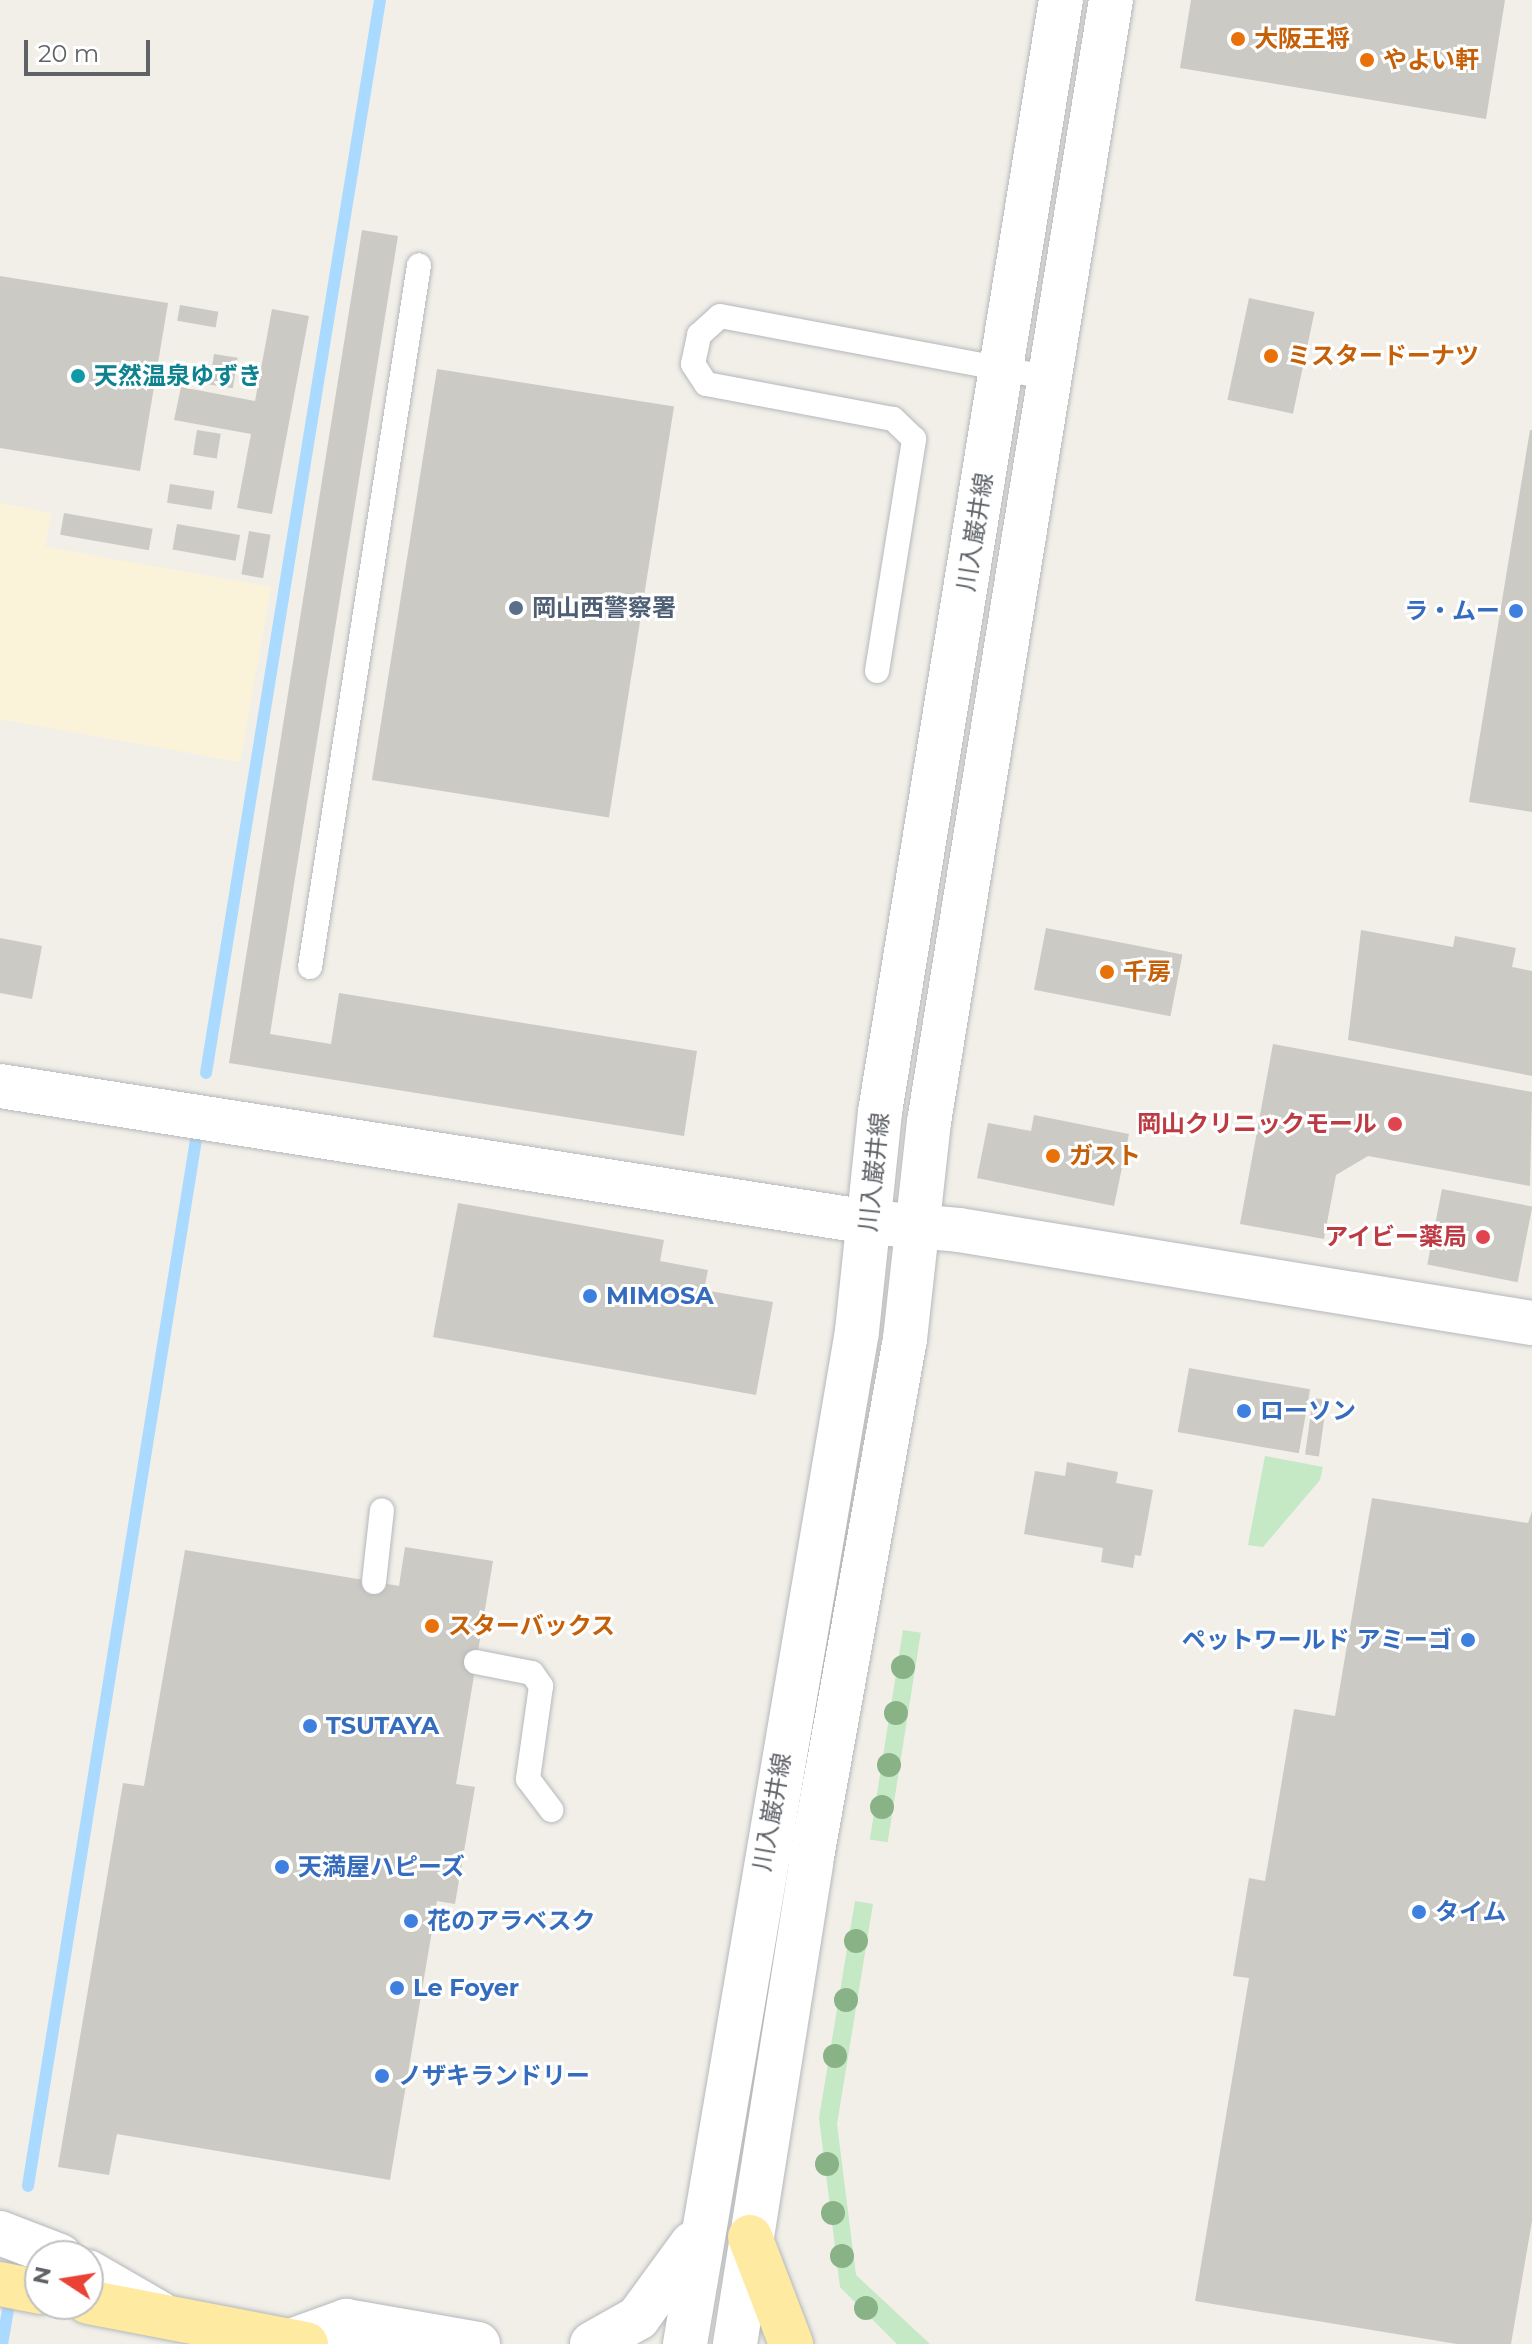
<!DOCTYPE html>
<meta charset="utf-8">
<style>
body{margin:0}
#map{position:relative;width:1532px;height:2344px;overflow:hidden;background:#f1efe8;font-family:Montserrat,"Noto Sans JP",sans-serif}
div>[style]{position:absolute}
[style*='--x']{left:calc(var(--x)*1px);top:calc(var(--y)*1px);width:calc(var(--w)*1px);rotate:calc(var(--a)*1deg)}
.green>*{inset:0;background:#c5e8c5;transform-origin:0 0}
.sand>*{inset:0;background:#fbf3d9}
.stream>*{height:12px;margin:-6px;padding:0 6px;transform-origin:6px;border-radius:6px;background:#aadaff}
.building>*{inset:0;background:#cccac5;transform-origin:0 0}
.roads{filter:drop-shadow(0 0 2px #b5b8bc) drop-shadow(0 0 2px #b5b8bc)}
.service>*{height:24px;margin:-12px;padding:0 12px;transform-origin:12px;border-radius:12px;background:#fff}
.minor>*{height:44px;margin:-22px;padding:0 22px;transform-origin:22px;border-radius:22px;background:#fff}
.tertiary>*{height:44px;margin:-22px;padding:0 22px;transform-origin:22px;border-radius:22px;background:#fff}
.secondary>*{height:44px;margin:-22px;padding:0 22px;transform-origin:22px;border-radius:22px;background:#fff}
.trunk>*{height:44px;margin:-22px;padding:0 22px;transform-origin:22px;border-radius:22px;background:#feeaa1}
.trees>*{width:24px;height:24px;margin:-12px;border-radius:50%;background:#89b387}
.dots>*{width:22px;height:22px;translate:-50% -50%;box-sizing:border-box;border:4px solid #fff;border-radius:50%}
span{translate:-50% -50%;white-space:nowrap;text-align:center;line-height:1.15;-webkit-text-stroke:6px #fff;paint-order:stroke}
.food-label{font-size:24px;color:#c56008;font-weight:700}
.left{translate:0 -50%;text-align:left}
.culture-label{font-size:24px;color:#0d838f;font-weight:700}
.street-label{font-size:24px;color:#5f6368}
.service-label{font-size:24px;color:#4e5e75;font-weight:700}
.shop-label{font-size:24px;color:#366cbe;font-weight:700}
.right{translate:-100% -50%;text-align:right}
.health-label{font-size:24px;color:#be3a42;font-weight:700}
.north{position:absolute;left:24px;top:2240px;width:80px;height:80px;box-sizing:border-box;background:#fff;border:2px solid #bfc1c3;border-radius:50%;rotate:282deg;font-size:22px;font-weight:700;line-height:32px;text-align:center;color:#5f6368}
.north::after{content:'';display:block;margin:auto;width:28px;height:36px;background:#ea4335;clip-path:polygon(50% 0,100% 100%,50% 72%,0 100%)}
.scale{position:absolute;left:24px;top:40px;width:126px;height:36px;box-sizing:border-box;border:4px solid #5f6368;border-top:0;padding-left:10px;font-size:24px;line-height:28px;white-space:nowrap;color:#5f6368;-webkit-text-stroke:6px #fff;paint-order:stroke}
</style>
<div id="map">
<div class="green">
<div style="clip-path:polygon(1265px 1456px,1323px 1467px,1320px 1480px,1263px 1547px,1248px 1545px)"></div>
<div style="left:903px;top:1630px;width:18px;height:212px;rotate:9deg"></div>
<div style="clip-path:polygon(855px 1901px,873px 1904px,837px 2124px,856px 2275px,930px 2344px,897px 2344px,840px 2287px,819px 2118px)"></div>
</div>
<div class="sand">
<div style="clip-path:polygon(0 503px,51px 513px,45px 547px,271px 587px,240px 762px,0 719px)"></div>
</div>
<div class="stream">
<div style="--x:206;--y:1073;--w:1087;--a:-80.79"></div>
<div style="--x:28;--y:2186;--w:1059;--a:-80.88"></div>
<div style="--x:2;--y:2344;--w:34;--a:-80"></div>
</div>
<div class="building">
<div style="clip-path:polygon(1191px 0,1505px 0,1486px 119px,1180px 68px)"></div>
<div style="clip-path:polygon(362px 230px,398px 236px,270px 1034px,331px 1044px,339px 993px,697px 1051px,684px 1136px,229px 1063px)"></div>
<div style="clip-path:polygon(0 276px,168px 303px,140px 471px,0 448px)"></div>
<div style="left:1249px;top:298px;width:67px;height:104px;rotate:12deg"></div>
<div style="left:180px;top:305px;width:39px;height:16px;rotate:10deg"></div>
<div style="clip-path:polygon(272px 309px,309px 316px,272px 514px,237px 508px,251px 434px,174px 420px,181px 387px,255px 401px)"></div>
<div style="left:214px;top:354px;width:24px;height:31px;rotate:9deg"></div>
<div style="left:437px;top:369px;width:240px;height:416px;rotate:9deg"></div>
<div style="left:197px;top:430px;width:24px;height:25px;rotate:9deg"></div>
<div style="clip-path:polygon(1530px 430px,1532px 430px,1532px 812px,1469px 802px)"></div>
<div style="left:170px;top:484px;width:45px;height:19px;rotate:9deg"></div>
<div style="left:64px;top:513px;width:90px;height:22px;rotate:10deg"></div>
<div style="left:177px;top:524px;width:64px;height:26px;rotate:10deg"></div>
<div style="left:249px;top:531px;width:22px;height:44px;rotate:10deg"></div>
<div style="left:1046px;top:928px;width:139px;height:63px;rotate:11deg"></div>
<div style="clip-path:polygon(1361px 930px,1453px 947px,1455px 936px,1516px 948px,1512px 967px,1532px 971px,1532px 1076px,1348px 1040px)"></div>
<div style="clip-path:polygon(0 938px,42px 946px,32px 999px,0 993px)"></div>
<div style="clip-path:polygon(1273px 1044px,1532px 1092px,1530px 1186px,1368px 1156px,1336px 1175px,1324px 1239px,1240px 1224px)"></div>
<div style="clip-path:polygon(1034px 1115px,1129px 1134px,1114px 1206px,977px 1178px,988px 1123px,1031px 1131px)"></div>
<div style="left:1442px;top:1189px;width:92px;height:77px;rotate:11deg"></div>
<div style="clip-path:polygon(458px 1203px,664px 1240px,660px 1261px,708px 1270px,704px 1290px,773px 1302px,756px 1395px,433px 1337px)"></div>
<div style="left:1189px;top:1368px;width:123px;height:65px;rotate:10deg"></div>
<div style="left:1313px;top:1398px;width:14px;height:57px;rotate:8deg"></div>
<div style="clip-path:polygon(1067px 1462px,1118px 1472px,1116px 1483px,1153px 1490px,1141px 1556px,1135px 1555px,1133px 1568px,1101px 1562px,1103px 1548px,1024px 1534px,1035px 1471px,1065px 1476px)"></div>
<div style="clip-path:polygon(1372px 1498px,1528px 1523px,1532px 1511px,1532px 2221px,1511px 2344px,1457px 2344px,1195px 2301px,1249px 1978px,1233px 1976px,1249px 1878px,1265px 1881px,1294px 1709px,1335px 1716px)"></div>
<div style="clip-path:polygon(405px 1547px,493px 1561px,456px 1784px,475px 1787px,455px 1904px,437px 1901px,390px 2180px,117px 2134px,109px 2175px,58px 2167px,123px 1783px,144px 1786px,185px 1550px,399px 1586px)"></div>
</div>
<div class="roads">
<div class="service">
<div style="--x:877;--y:671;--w:235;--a:-80.9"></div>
<div style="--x:914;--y:439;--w:29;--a:-136"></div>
<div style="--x:893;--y:419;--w:190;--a:-169.4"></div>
<div style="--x:706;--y:384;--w:24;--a:-123"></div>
<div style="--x:693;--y:364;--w:30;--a:-78"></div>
<div style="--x:699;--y:335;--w:28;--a:-42"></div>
<div style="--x:720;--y:316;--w:337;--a:10.6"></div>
<div style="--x:310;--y:967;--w:710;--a:-81.17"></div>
<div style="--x:374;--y:1582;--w:72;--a:-83.7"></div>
<div style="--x:476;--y:1662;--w:57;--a:11.1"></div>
<div style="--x:532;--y:1673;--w:16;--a:55"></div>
<div style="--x:541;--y:1686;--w:94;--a:98"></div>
<div style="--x:528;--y:1779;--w:39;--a:53"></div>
</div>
<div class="minor">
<div style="--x:868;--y:1222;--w:91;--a:5"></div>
<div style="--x:959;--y:1230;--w:580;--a:9.22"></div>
<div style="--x:0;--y:2233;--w:64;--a:21"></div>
<div style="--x:88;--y:2272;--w:82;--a:30"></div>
</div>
<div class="tertiary">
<div style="--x:0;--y:1086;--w:879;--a:8.9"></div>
</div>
<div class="secondary">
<div style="--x:291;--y:2341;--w:59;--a:-20"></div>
<div style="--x:346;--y:2321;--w:134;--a:9.9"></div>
<div style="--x:592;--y:2344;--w:53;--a:-29.5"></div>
<div style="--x:638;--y:2318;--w:92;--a:-53.9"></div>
<div style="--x:685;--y:2344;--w:1027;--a:-80.36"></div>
<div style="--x:857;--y:1331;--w:220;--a:-84"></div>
<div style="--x:880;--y:1112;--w:1127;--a:-80.76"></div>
<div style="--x:735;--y:2344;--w:488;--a:-81"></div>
<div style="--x:811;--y:1862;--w:531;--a:-79.81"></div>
<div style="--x:905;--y:1339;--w:218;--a:-83.7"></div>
<div style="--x:929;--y:1122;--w:1137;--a:-80.79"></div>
</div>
<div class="trunk">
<div style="--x:750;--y:2237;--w:115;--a:69"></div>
<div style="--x:0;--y:2284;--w:41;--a:11.3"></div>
<div style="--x:88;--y:2302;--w:222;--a:10.9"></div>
</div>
</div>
<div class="trees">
<div style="left:903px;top:1667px"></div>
<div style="left:896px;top:1713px"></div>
<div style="left:889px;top:1765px"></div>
<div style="left:882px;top:1807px"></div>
<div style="left:856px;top:1941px"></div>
<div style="left:846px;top:2000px"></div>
<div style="left:835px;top:2056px"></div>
<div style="left:827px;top:2164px"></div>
<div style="left:833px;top:2213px"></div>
<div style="left:842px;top:2256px"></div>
<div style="left:866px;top:2308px"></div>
</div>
<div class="dots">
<div style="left:1238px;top:39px;background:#e8710a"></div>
<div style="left:1367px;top:60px;background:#e8710a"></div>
<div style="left:1271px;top:356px;background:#e8710a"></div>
<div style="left:78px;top:376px;background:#0f9aa8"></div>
<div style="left:516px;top:608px;background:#5c6f8a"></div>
<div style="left:1516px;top:611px;background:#3f7fe0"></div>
<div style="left:1107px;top:972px;background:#e8710a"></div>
<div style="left:1395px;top:1124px;background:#e0444e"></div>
<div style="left:1053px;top:1156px;background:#e8710a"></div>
<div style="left:1483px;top:1237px;background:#e0444e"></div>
<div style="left:590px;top:1296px;background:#3f7fe0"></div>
<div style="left:1244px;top:1411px;background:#3f7fe0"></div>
<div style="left:432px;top:1626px;background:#e8710a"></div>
<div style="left:1468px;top:1640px;background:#3f7fe0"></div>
<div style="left:310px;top:1726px;background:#3f7fe0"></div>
<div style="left:282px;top:1867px;background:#3f7fe0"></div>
<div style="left:1419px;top:1912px;background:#3f7fe0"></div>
<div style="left:411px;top:1921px;background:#3f7fe0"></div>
<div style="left:397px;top:1988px;background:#3f7fe0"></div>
<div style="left:382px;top:2076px;background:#3f7fe0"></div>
</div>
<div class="food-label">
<span class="left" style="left:1254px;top:39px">大阪王将</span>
<span class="left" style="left:1383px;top:60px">やよい軒</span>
<span class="left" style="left:1287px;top:356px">ミスタードーナツ</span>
<span class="left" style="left:1123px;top:972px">千房</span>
<span class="left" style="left:1069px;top:1156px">ガスト</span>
<span class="left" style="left:448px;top:1626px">スターバックス</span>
</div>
<div class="culture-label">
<span class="left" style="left:94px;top:376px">天然温泉ゆずき</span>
</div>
<div class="street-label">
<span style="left:975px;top:532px;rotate:-81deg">川入巌井線</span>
<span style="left:874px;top:1172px;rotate:-84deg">川入巌井線</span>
<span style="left:772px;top:1812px;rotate:-80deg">川入巌井線</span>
</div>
<div class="service-label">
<span class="left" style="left:532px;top:608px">岡山西警察署</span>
</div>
<div class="shop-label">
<span class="right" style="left:1500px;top:611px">ラ・ムー</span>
<span class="left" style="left:606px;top:1296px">MIMOSA</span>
<span class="left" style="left:1260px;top:1411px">ローソン</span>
<span class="right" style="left:1452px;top:1640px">ペットワールド アミーゴ</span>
<span class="left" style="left:326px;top:1726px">TSUTAYA</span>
<span class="left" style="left:298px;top:1867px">天満屋ハピーズ</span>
<span class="left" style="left:1435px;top:1912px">タイム</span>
<span class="left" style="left:427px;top:1921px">花のアラベスク</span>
<span class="left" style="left:413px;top:1988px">Le Foyer</span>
<span class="left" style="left:398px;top:2076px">ノザキランドリー</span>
</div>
<div class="health-label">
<span class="right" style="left:1377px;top:1124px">岡山クリニックモール</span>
<span class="right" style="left:1467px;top:1237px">アイビー薬局</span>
</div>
<div class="north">N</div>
<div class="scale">20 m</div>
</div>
